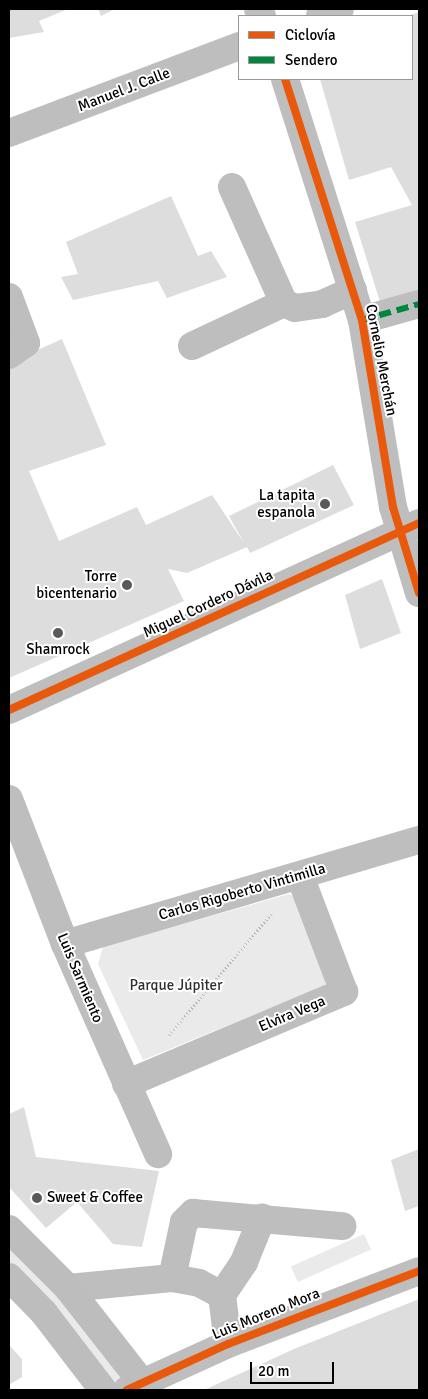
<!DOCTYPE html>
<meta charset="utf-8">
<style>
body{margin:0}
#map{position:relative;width:428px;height:1399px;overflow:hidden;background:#fff;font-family:Signika,sans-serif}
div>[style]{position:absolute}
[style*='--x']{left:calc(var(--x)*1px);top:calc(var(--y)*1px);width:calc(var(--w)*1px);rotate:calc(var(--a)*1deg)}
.green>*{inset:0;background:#eaeaea;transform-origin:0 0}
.building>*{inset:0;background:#ddd}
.path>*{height:3px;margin-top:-1.5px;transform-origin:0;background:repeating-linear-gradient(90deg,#b8b8b8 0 1px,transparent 0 3.5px)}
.minor>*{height:28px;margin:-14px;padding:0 14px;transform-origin:14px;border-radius:14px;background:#bebebe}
.major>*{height:28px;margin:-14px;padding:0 14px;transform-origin:14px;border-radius:14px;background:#bdbdbd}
.quiet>*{height:6px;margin-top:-3px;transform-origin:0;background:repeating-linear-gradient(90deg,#00873e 0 12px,transparent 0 18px)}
.cycleway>*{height:8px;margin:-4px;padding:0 4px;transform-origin:4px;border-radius:4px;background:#e8590c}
.dots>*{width:14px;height:14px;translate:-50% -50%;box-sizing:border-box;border:2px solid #fff;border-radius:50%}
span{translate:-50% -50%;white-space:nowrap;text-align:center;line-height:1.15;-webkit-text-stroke:4px #fff;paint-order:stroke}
.street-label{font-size:15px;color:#000}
.poi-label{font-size:15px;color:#000}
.right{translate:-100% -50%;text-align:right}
.left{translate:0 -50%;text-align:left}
.park-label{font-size:15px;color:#303030}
.frame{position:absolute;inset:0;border:10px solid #000;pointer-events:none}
.legend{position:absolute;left:238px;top:15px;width:175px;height:65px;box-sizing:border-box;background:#fff;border:1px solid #999;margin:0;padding:6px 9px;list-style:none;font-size:15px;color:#000}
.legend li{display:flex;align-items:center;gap:10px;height:25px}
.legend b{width:25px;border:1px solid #999}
.scale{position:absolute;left:250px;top:1362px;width:84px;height:22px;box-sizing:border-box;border:2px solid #000;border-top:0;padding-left:6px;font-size:15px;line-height:18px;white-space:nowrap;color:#000;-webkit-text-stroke:4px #fff;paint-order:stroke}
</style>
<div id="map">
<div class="green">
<div style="clip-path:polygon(289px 894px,297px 898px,327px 978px,324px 986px,143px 1060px,98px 964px,103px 947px)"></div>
<div style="clip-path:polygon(9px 1229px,144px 1383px,103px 1390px,9px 1277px)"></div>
<div style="left:364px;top:1234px;width:17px;height:80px;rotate:66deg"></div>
</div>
<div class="building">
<div style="clip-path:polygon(9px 9px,68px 9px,39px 21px,44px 32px,9px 38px)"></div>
<div style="clip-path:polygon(98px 9px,115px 9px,101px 16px)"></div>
<div style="clip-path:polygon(419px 12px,419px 293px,381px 305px,355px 222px,412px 205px,391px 167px,349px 180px,320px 79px,412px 79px,412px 16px,408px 16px)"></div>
<div style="clip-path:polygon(171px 196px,198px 256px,211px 251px,227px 277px,167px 298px,158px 281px,73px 300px,61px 277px,78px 274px,66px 242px)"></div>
<div style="clip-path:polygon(62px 339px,106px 445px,29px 471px,59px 541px,137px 507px,146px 525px,212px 495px,244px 543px,229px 516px,333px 465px,354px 505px,250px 553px,247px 547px,187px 573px,168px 569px,184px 601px,9px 678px,9px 363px)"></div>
<div style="clip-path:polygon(382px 579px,401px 633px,360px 649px,345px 595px)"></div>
<div style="clip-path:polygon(24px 1107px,36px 1157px,159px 1171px,142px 1247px,113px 1244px,77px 1202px,46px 1228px,9px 1187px,9px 1114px)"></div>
<div style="clip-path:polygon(419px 1149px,419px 1206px,405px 1211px,391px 1160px)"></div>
<div style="clip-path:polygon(419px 1299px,419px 1390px,204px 1390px,294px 1349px)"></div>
<div style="clip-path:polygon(9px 1345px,22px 1359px,22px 1377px,9px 1385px)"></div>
</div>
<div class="path">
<div style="--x:169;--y:1035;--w:161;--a:-49.8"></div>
</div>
<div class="minor">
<div style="--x:258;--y:9;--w:8;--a:60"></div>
<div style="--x:320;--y:16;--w:21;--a:-19"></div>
<div style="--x:285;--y:79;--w:253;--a:72.3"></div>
<div style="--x:362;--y:320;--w:190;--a:80.6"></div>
<div style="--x:393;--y:507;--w:90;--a:73.2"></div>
<div style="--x:9;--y:133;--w:246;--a:-20.7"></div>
<div style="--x:232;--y:187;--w:127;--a:65.9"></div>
<div style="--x:284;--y:303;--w:12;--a:24"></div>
<div style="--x:295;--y:308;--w:27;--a:-8"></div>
<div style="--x:322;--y:304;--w:34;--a:-24"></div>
<div style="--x:9;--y:297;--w:49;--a:69.7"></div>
<div style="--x:26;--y:343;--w:21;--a:145"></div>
<div style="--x:362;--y:320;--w:59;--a:-15.7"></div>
<div style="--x:192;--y:346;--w:102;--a:-25.1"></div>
<div style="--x:9;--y:710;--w:451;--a:-24.5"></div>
<div style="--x:9;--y:799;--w:155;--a:68.9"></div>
<div style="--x:65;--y:944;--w:230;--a:66.1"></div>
<div style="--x:65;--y:944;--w:369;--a:-16.4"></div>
<div style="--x:126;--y:1084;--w:237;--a:-22.9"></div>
<div style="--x:344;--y:992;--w:124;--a:-110.8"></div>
<div style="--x:172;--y:1278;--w:57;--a:-77.9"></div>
<div style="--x:184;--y:1222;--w:13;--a:-45"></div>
<div style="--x:193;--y:1213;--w:150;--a:5"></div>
<div style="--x:68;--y:1288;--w:104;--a:-5.5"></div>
<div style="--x:172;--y:1278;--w:27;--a:10"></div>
<div style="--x:199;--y:1283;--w:26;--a:28"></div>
<div style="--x:222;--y:1295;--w:49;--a:83"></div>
<div style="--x:222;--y:1295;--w:40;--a:-56"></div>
<div style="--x:244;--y:1262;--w:48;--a:-67.8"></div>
<div style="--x:127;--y:1390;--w:111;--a:-24.5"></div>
<div style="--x:228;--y:1344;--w:204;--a:-20.9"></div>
</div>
<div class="major">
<div style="--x:9;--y:1229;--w:83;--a:45"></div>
<div style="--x:68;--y:1288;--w:130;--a:51.9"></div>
<div style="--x:9;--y:1277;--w:50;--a:45.8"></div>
<div style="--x:44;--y:1313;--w:97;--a:52.5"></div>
</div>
<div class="quiet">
<div style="--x:362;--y:320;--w:59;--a:-15.7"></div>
</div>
<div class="cycleway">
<div style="--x:285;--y:79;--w:253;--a:72.3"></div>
<div style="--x:362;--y:320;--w:190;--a:80.6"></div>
<div style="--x:393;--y:507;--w:90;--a:73.2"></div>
<div style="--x:9;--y:710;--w:451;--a:-24.5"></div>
<div style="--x:127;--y:1390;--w:111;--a:-24.5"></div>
<div style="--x:228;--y:1344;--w:204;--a:-20.9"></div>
</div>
<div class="dots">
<div style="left:325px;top:504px;background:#595959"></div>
<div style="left:127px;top:585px;background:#595959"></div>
<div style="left:58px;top:633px;background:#595959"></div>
<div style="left:37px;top:1198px;background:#595959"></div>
</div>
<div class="street-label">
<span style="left:124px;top:90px;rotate:-21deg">Manuel J. Calle</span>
<span style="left:381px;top:360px;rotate:79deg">Cornelio Merchán</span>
<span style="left:208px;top:604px;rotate:-25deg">Miguel Cordero Dávila</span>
<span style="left:242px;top:892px;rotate:-16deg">Carlos Rigoberto Vintimilla</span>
<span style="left:80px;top:978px;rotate:67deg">Luis Sarmiento</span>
<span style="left:292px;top:1014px;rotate:-23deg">Elvira Vega</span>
<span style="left:266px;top:1314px;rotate:-22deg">Luis Moreno Mora</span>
</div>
<div class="poi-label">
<span class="right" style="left:315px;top:504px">La tapita<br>espanola</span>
<span class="right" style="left:117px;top:585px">Torre<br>bicentenario</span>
<span style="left:58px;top:650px">Shamrock</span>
<span class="left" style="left:47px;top:1198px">Sweet &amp; Coffee</span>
</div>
<div class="park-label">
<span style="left:176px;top:986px">Parque Júpiter</span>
</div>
<div class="frame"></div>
<ul class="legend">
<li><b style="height:6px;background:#e8590c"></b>Ciclovía</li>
<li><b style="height:6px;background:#00873e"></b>Sendero</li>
</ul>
<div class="scale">20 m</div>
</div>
